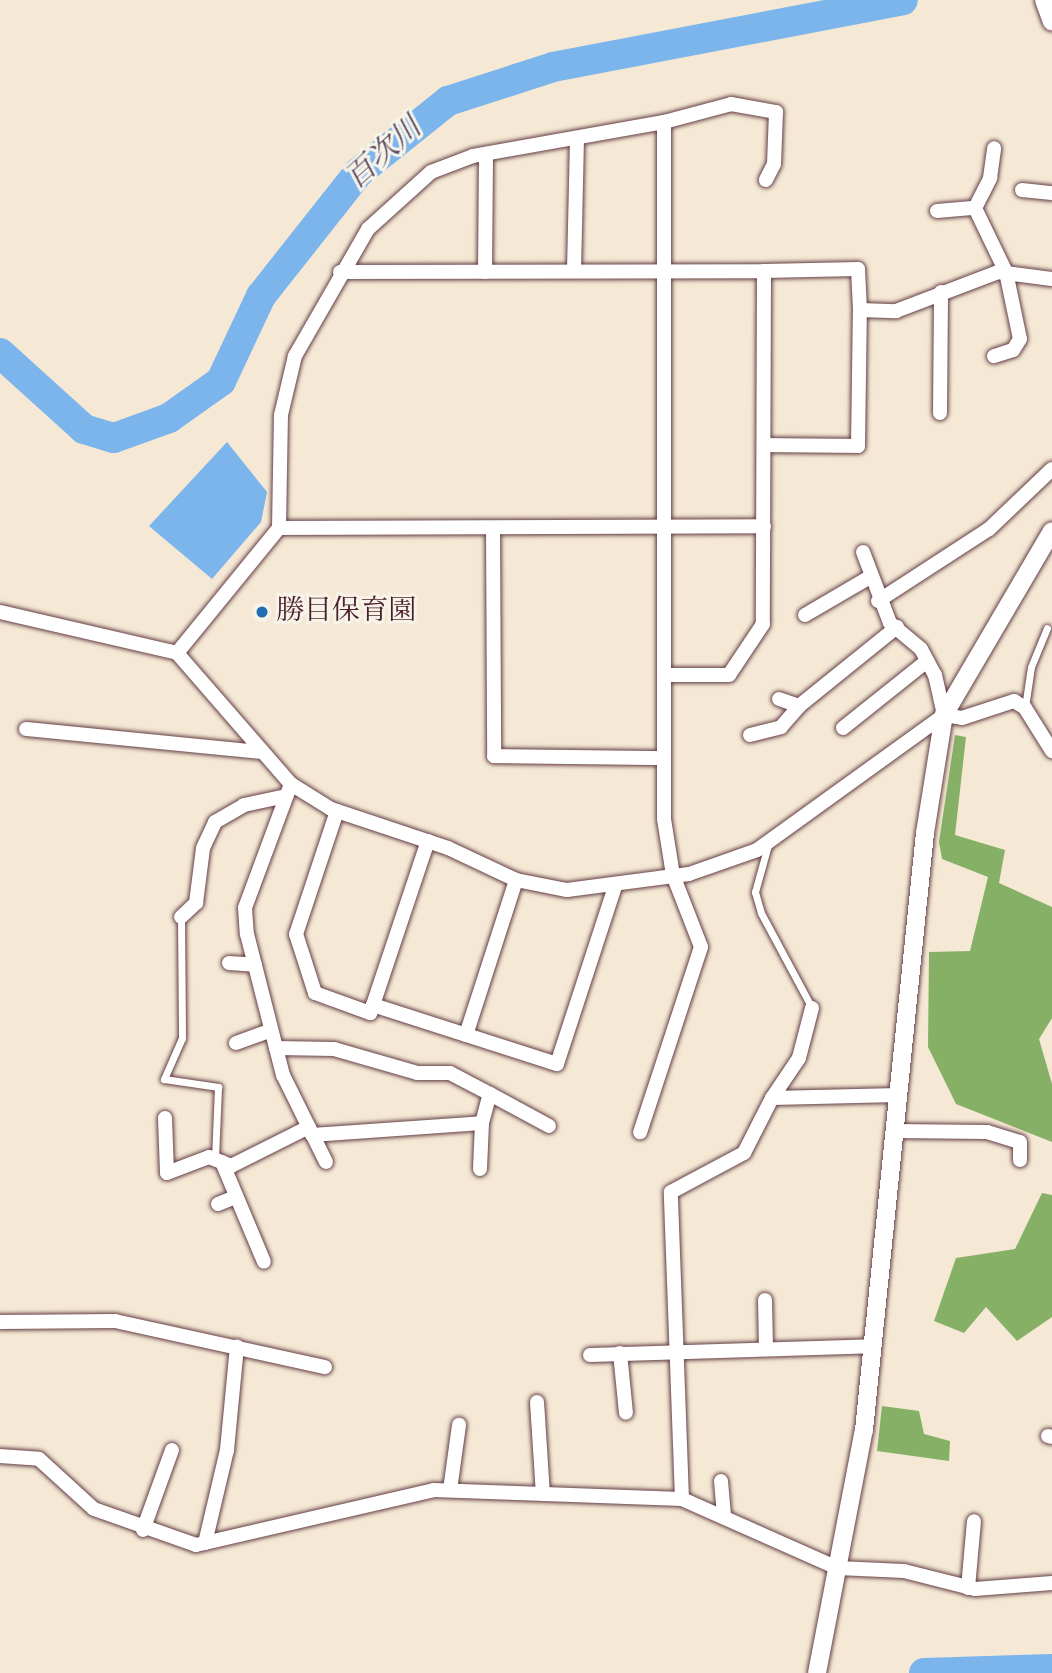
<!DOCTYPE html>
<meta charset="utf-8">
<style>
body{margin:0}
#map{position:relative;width:1052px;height:1673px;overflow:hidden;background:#f5e9d5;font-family:"IM FELL English","Noto Serif JP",serif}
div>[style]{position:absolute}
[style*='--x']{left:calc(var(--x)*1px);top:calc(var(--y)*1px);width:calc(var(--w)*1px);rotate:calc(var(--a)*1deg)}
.forest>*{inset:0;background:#87b067}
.water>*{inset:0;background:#7cb4ec}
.river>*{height:30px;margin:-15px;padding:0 15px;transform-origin:15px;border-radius:15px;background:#7cb4ec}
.roads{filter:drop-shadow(0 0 2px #643d44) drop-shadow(0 0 2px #643d44)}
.service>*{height:7px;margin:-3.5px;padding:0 3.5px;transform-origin:3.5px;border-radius:3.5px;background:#fff}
.minor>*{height:14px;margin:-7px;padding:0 7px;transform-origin:7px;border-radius:7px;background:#fff}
.tertiary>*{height:18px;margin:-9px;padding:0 9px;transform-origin:9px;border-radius:9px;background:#fff}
.dots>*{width:19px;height:19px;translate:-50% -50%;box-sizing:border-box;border:4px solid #f7f3e8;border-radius:50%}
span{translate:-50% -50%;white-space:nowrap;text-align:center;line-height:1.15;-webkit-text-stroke:6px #f7f3e8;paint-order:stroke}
.poi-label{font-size:28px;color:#4a1f2b}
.left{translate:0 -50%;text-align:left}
.water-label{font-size:30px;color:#594c65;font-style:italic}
</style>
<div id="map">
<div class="forest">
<div style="clip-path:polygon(955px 735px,966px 737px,955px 835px,1005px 850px,999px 883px,1052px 907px,1052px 1018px,1039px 1039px,1052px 1084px,1052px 1142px,956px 1104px,928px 1047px,929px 952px,970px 951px,988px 877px,942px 859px,939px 842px)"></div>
<div style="clip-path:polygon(1042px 1193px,1052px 1195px,1052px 1317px,1017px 1341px,986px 1307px,964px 1333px,934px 1321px,956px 1258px,1015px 1249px)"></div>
<div style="clip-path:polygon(882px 1406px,919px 1411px,924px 1434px,950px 1441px,949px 1461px,877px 1451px)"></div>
</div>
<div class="water">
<div style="clip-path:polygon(227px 442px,267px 492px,261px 522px,212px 579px,149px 526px)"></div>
</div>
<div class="river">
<div style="--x:0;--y:353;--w:113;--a:42.1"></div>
<div style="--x:84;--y:429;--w:31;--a:17"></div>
<div style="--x:114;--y:438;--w:59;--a:-20"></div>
<div style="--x:169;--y:418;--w:64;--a:-35.4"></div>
<div style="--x:221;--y:381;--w:94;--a:-64.8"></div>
<div style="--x:261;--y:296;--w:158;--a:-51.7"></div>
<div style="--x:359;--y:172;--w:114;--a:-38.6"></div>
<div style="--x:448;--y:101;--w:110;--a:-17.9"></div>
<div style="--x:553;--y:67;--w:356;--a:-10.8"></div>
<div style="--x:924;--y:1673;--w:128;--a:-1.8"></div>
</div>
<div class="roads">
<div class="service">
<div style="--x:1025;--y:707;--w:40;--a:-81.5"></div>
<div style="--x:1031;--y:667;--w:42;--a:-67.7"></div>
<div style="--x:768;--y:845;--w:49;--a:105.5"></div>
<div style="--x:755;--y:892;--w:22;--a:74"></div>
<div style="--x:761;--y:913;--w:108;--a:61.8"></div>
<div style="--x:181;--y:917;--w:121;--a:89.5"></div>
<div style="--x:182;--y:1038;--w:45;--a:113.7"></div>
<div style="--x:164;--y:1079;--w:55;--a:8.4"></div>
<div style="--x:218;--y:1087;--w:72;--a:92.4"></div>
</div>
<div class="minor">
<div style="--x:664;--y:122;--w:69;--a:-15"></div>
<div style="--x:731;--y:104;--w:46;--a:10.1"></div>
<div style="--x:776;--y:112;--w:52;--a:92.2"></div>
<div style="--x:774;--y:164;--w:18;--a:117"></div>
<div style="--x:1022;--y:190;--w:30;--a:6"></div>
<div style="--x:975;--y:208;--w:34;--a:-63"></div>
<div style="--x:990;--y:178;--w:30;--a:-82"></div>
<div style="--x:937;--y:211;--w:38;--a:-5"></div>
<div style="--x:975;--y:208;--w:71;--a:64.2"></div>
<div style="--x:1006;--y:272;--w:68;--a:78.2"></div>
<div style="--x:1020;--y:339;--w:13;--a:122"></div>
<div style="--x:1013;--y:350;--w:20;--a:162"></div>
<div style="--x:574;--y:271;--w:133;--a:-88.7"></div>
<div style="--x:764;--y:271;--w:94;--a:-1.2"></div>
<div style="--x:858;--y:269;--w:41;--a:87.2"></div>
<div style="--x:340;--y:272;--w:424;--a:-0.1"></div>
<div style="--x:764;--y:271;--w:353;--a:90.2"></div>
<div style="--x:763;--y:624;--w:61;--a:123.7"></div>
<div style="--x:729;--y:675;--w:65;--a:180"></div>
<div style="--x:485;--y:272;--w:118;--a:-89.5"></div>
<div style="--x:940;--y:413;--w:121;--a:-89.5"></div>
<div style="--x:764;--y:445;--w:94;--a:0.6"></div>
<div style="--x:858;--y:446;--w:136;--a:-89.2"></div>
<div style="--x:860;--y:310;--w:36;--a:2"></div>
<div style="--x:896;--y:311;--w:109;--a:-20.9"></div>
<div style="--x:998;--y:272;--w:54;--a:7.4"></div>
<div style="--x:279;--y:528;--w:485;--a:-0.2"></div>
<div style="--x:493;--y:528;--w:228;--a:89.7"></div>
<div style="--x:494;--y:756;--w:170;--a:0.7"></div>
<div style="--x:863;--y:552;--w:76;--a:69.2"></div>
<div style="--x:890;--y:623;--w:40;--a:40"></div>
<div style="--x:921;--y:649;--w:30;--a:62"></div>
<div style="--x:935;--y:675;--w:41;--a:77.3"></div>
<div style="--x:878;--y:601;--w:132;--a:-33"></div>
<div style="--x:989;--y:529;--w:87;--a:-43.6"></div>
<div style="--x:0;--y:612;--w:182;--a:13"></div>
<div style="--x:177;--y:653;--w:174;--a:49"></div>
<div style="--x:291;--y:784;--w:47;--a:32"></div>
<div style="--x:331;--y:809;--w:123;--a:18.4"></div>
<div style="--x:448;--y:848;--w:75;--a:25.2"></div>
<div style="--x:516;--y:880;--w:52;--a:11.1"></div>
<div style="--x:567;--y:890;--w:123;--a:-7.5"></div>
<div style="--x:689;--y:874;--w:72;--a:-19.4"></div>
<div style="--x:757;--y:850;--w:231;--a:-35.8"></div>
<div style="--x:944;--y:715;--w:18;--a:9"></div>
<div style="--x:962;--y:718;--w:55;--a:-18.1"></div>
<div style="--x:1014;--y:701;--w:13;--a:32"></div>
<div style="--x:1025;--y:708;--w:51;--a:57.9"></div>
<div style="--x:805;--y:615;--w:75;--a:-30.3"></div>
<div style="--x:177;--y:653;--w:161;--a:-50.8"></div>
<div style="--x:279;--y:528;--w:113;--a:-89"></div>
<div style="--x:281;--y:415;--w:61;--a:-76.7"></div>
<div style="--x:295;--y:356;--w:146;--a:-60.1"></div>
<div style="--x:368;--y:229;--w:85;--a:-42.1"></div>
<div style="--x:431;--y:172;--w:45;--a:-20.9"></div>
<div style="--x:473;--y:156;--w:194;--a:-10.1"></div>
<div style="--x:664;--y:122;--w:697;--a:90"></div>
<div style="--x:664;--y:819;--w:57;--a:80.9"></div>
<div style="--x:673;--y:875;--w:77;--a:68.7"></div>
<div style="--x:701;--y:947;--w:195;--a:108.2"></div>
<div style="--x:779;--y:699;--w:21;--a:19"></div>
<div style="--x:799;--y:706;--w:126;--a:-38.9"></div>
<div style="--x:843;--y:728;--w:107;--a:-38.6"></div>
<div style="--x:26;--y:729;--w:235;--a:5.6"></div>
<div style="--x:750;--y:735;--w:32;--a:-14"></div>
<div style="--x:781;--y:727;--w:28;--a:-49"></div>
<div style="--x:291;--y:784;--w:132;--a:110.4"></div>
<div style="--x:245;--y:908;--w:26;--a:86"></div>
<div style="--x:247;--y:934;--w:146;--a:75.7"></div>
<div style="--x:283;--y:1075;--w:97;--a:63.7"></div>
<div style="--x:337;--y:811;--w:130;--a:108.4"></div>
<div style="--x:296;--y:934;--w:62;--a:72.1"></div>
<div style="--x:315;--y:993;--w:59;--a:20"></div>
<div style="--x:370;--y:1013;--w:9;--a:-69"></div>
<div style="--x:373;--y:1005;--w:193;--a:17.8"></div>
<div style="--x:557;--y:1064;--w:189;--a:-71.9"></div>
<div style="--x:181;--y:917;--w:21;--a:-43"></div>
<div style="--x:196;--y:903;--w:55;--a:-82.7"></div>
<div style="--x:203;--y:848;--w:29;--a:-65"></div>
<div style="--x:215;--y:822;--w:34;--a:-30"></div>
<div style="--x:244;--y:805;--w:43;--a:-12.1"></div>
<div style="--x:229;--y:963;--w:26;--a:4"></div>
<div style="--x:373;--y:1005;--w:173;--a:-71.5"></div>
<div style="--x:812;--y:1008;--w:52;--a:104.6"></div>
<div style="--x:799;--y:1058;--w:48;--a:124"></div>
<div style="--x:772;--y:1098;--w:127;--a:-1.4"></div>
<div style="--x:466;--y:1035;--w:163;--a:-72.1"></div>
<div style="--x:236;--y:1043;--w:37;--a:-20"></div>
<div style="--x:276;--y:1048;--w:58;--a:1"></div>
<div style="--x:334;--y:1049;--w:86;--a:16.1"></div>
<div style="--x:417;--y:1073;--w:33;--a:0"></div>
<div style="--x:450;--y:1073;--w:45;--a:27.7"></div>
<div style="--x:165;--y:1118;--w:55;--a:87.9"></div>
<div style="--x:167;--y:1173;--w:45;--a:-20.9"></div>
<div style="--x:209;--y:1157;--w:24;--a:22"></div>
<div style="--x:231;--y:1166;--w:87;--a:-26.6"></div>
<div style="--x:482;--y:1123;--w:30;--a:-75"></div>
<div style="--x:490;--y:1094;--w:67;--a:28.5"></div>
<div style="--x:895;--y:1131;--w:92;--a:0.6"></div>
<div style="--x:987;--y:1132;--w:34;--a:17"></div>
<div style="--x:1020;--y:1142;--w:18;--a:90"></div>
<div style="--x:312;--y:1135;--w:170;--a:-4"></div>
<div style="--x:482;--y:1123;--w:46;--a:92.5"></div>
<div style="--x:222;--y:1162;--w:108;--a:67.2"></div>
<div style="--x:218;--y:1204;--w:18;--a:-22"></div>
<div style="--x:765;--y:1300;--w:47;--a:88.8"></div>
<div style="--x:0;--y:1322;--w:115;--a:-0.5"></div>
<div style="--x:115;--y:1321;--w:215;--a:12.4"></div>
<div style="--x:620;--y:1353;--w:60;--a:84.3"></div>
<div style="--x:590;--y:1355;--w:283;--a:-1.8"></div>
<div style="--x:537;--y:1402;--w:92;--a:86.3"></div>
<div style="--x:1048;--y:1436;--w:4;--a:14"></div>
<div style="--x:0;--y:1456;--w:39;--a:4"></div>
<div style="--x:39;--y:1459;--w:74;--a:42.3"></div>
<div style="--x:94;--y:1509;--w:108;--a:19.4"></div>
<div style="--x:196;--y:1545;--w:244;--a:-13"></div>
<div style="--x:434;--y:1490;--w:248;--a:2.1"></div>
<div style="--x:682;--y:1499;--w:171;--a:23.9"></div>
<div style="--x:838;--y:1568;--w:66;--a:2.6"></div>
<div style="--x:904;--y:1571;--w:73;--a:14.2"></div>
<div style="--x:975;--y:1589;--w:77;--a:-4.5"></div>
<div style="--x:721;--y:1481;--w:35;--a:85"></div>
<div style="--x:450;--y:1490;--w:66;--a:-82.1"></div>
<div style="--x:682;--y:1499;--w:307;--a:-92.1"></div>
<div style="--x:671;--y:1192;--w:83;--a:-28.1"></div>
<div style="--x:744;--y:1153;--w:62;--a:-63"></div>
<div style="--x:143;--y:1530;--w:85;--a:-70.1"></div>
<div style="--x:205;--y:1543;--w:96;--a:-76.7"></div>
<div style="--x:227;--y:1450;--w:104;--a:-84.5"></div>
<div style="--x:968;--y:1588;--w:67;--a:-84.9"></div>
</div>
<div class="tertiary">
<div style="--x:1044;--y:0;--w:23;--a:70"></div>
<div style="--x:817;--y:1673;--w:248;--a:-79.1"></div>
<div style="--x:864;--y:1430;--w:600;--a:-84.17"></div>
<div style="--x:925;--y:833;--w:120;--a:-80.9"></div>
<div style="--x:944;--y:715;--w:213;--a:-59.6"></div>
</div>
</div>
<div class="dots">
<div style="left:262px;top:612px;background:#1f6fb2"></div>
</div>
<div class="poi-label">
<span class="left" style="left:276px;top:612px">勝目保育園</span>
</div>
<div class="water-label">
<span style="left:384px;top:154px;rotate:-42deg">百次川</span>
</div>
</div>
